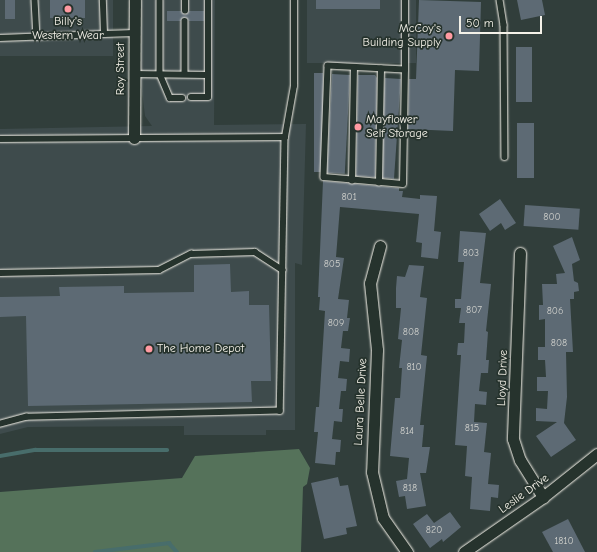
<!DOCTYPE html>
<style>
body{margin:0}
#map{position:relative;width:597px;height:552px;overflow:hidden;background:#313e3b;font-family:"Comic Neue",sans-serif}
div>[style]{position:absolute}
[style*='--x']{left:calc(var(--x)*1px);top:calc(var(--y)*1px);width:calc(var(--w)*1px);rotate:calc(var(--a)*1deg)}
.built>*{inset:0;background:#3e4b4c;transform-origin:0 0}
.green>*{inset:0;background:#55725a}
.stream>*{height:3.5px;margin:-1.75px;padding:0 1.75px;transform-origin:1.75px;border-radius:1.75px;background:#486d6b}
.building>*{inset:0;background:#5d6a74;transform-origin:0 0}
.roads{filter:drop-shadow(0 0 1px #f4f1e8) drop-shadow(0 0 1px #f4f1e8)}
.service>*{height:5.5px;margin:-2.75px;padding:0 2.75px;transform-origin:2.75px;border-radius:2.75px;background:#26332d}
.minor>*{height:11px;margin:-5.5px;padding:0 5.5px;transform-origin:5.5px;border-radius:5.5px;background:#26332d}
.dots>*{width:11px;height:11px;translate:-50% -50%;box-sizing:border-box;border:2px solid #26332d;border-radius:50%}
span{translate:-50% -50%;white-space:nowrap;text-align:center;line-height:1.15;-webkit-text-stroke:3.5px #26332d;paint-order:stroke}
.number-label{font-size:10px;color:#cecfcb}
.number-label span{-webkit-text-stroke-width:0}
.poi-label{font-size:12px;color:#f4f1e8}
.right{translate:-100% -50%;text-align:right}
.left{translate:0 -50%;text-align:left}
.street-label{font-size:12px;color:#f4f1e8}
.scale{position:absolute;left:459px;top:16px;width:83px;height:18px;box-sizing:border-box;border:2px solid #f4f1e8;border-top:0;padding-left:5px;font-size:12px;line-height:14px;white-space:nowrap;color:#f4f1e8;-webkit-text-stroke:3px #26332d;paint-order:stroke}
</style>
<div id="map">
<div class="built">
<div style="left:0;top:0;width:113px;height:56px"></div>
<div style="clip-path:polygon(142px 0,215px 0,214px 125px,306px 124px,302px 265px,295px 263px,295px 430px,266px 430px,266px 435px,184px 435px,184px 426px,28px 427px,0 434px,0 129px,152px 126px,145px 116px,141px 83px)"></div>
<div style="left:307px;top:0;width:109px;height:63px"></div>
</div>
<div class="green">
<div style="clip-path:polygon(299px 449px,310px 468px,307px 484px,303px 487px,301px 552px,0 552px,0 492px,182px 478px,195px 456px)"></div>
</div>
<div class="stream">
<div style="--x:0;--y:456;--w:36;--a:-10"></div>
<div style="--x:35;--y:450;--w:132;--a:0"></div>
<div style="--x:95;--y:552;--w:75;--a:-6.9"></div>
<div style="--x:169;--y:543;--w:12;--a:48"></div>
</div>
<div class="building">
<div style="left:5px;top:0;width:10px;height:19px"></div>
<div style="left:50px;top:0;width:35px;height:18px"></div>
<div style="left:316px;top:0;width:64px;height:9px"></div>
<div style="clip-path:polygon(419px 0,481px 2px,479px 71px,455px 70px,453px 131px,408px 129px,409px 79px,416px 79px)"></div>
<div style="clip-path:polygon(517px 0,542px 0,545px 15px,521px 20px)"></div>
<div style="clip-path:polygon(167px 11px,181px 11px,185px 15px,189px 11px,204px 11px,204px 21px,189px 21px,185px 17px,181px 21px,167px 21px)"></div>
<div style="left:516px;top:47px;width:16px;height:55px"></div>
<div style="left:314px;top:73px;width:9px;height:99px"></div>
<div style="left:332px;top:74px;width:18px;height:99px;rotate:3deg"></div>
<div style="clip-path:polygon(358px 75px,375px 75px,377px 78px,375px 177px,356px 176px)"></div>
<div style="left:385px;top:78px;width:16px;height:100px;rotate:4deg"></div>
<div style="left:517px;top:123px;width:17px;height:55px"></div>
<div style="clip-path:polygon(323px 181px,399px 188px,399px 191px,403px 191px,402px 197px,420px 199px,420px 195px,437px 196px,434px 231px,441px 232px,438px 259px,421px 257px,422px 243px,416px 242px,419px 214px,340px 207px,336px 257px,344px 258px,338px 299px,349px 300px,347px 318px,350px 318px,348px 331px,343px 331px,341px 348px,350px 349px,349px 362px,340px 361px,338px 378px,347px 379px,346px 391px,341px 391px,339px 409px,343px 409px,342px 422px,334px 421px,332px 439px,341px 440px,340px 452px,336px 452px,335px 465px,315px 463px,318px 432px,314px 432px,316px 407px,319px 407px,325px 311px,319px 310px,320px 297px,318px 297px)"></div>
<div style="clip-path:polygon(500px 199px,516px 223px,505px 230px,501px 223px,490px 231px,479px 214px)"></div>
<div style="left:525px;top:205px;width:55px;height:21px;rotate:4deg"></div>
<div style="clip-path:polygon(460px 231px,486px 233px,480px 283px,491px 284px,486px 331px,488px 332px,486px 360px,489px 360px,488px 373px,481px 373px,479px 391px,487px 392px,486px 405px,475px 404px,474px 422px,487px 423px,484px 452px,491px 453px,488px 484px,499px 485px,498px 498px,491px 497px,490px 511px,470px 509px,472px 477px,465px 476px,467px 446px,455px 445px,461px 355px,457px 355px,458px 343px,464px 343px,465px 323px,459px 323px,461px 308px,455px 308px,455px 299px,461px 299px,464px 262px,458px 262px)"></div>
<div style="clip-path:polygon(572px 237px,580px 260px,572px 264px,574px 281px,578px 283px,579px 291px,574px 292px,574px 299px,570px 299px,573px 352px,566px 352px,567px 397px,564px 423px,576px 440px,551px 457px,536px 436px,557px 422px,536px 421px,536px 408px,547px 409px,548px 391px,537px 391px,537px 377px,546px 377px,545px 360px,538px 360px,538px 347px,545px 347px,545px 319px,539px 320px,539px 305px,543px 305px,542px 284px,557px 284px,556px 274px,565px 273px,553px 246px)"></div>
<div style="clip-path:polygon(230px 264px,231px 292px,249px 291px,249px 305px,269px 305px,271px 381px,251px 381px,252px 402px,28px 406px,26px 316px,0 317px,0 297px,60px 296px,59px 287px,124px 286px,124px 293px,194px 292px,194px 265px)"></div>
<div style="clip-path:polygon(409px 265px,424px 266px,420px 297px,427px 298px,421px 355px,427px 356px,420px 425px,424px 425px,422px 447px,430px 447px,426px 473px,420px 473px,426px 506px,407px 509px,405px 496px,399px 497px,396px 481px,407px 479px,409px 458px,390px 456px,395px 398px,400px 398px,402px 368px,399px 368px,402px 340px,398px 339px,401px 308px,396px 308px,396px 288px,397px 276px,405px 277px)"></div>
<div style="clip-path:polygon(338px 477px,340px 486px,348px 485px,357px 526px,346px 528px,347px 534px,324px 539px,311px 483px)"></div>
<div style="clip-path:polygon(450px 512px,461px 527px,443px 542px,442px 539px,430px 548px,413px 524px,427px 514px,434px 523px)"></div>
<div style="clip-path:polygon(568px 519px,585px 552px,553px 552px,542px 532px)"></div>
</div>
<div class="roads">
<div class="service">
<div style="--x:35;--y:0;--w:37;--a:87"></div>
<div style="--x:160;--y:0;--w:74;--a:90"></div>
<div style="--x:160;--y:74;--w:26;--a:67"></div>
<div style="--x:170;--y:98;--w:12;--a:0"></div>
<div style="--x:500;--y:0;--w:25;--a:81"></div>
<div style="--x:504;--y:25;--w:132;--a:89.6"></div>
<div style="--x:185;--y:11;--w:11;--a:-90"></div>
<div style="--x:185;--y:21;--w:53;--a:90"></div>
<div style="--x:104;--y:34;--w:30;--a:-2"></div>
<div style="--x:0;--y:38;--w:104;--a:-2.2"></div>
<div style="--x:104;--y:34;--w:34;--a:-92"></div>
<div style="--x:405;--y:70;--w:77;--a:-177"></div>
<div style="--x:328;--y:66;--w:111;--a:92.1"></div>
<div style="--x:324;--y:177;--w:79;--a:5.1"></div>
<div style="--x:403;--y:184;--w:114;--a:-89"></div>
<div style="--x:405;--y:70;--w:70;--a:-90"></div>
<div style="--x:134;--y:74;--w:73;--a:0.8"></div>
<div style="--x:191;--y:97;--w:17;--a:0"></div>
<div style="--x:208;--y:97;--w:97;--a:-90"></div>
<div style="--x:285;--y:137;--w:52;--a:-80"></div>
<div style="--x:294;--y:86;--w:86;--a:-90"></div>
<div style="--x:0;--y:139;--w:285;--a:-0.4"></div>
<div style="--x:285;--y:137;--w:274;--a:91"></div>
<div style="--x:280;--y:411;--w:253;--a:178.6"></div>
<div style="--x:27;--y:417;--w:28;--a:165"></div>
<div style="--x:352;--y:181;--w:113;--a:-89"></div>
<div style="--x:379;--y:183;--w:114;--a:-89"></div>
<div style="--x:0;--y:273;--w:159;--a:-1.1"></div>
<div style="--x:159;--y:270;--w:36;--a:-27"></div>
<div style="--x:191;--y:254;--w:64;--a:-1.8"></div>
<div style="--x:255;--y:252;--w:33;--a:33"></div>
</div>
<div class="minor">
<div style="--x:134;--y:138;--w:138;--a:-89.6"></div>
<div style="--x:380;--y:246;--w:38;--a:105"></div>
<div style="--x:370;--y:283;--w:67;--a:84"></div>
<div style="--x:377;--y:350;--w:122;--a:92.3"></div>
<div style="--x:372;--y:472;--w:47;--a:76.6"></div>
<div style="--x:383;--y:518;--w:42;--a:54.8"></div>
<div style="--x:520;--y:253;--w:186;--a:92.2"></div>
<div style="--x:513;--y:439;--w:22;--a:72"></div>
<div style="--x:520;--y:460;--w:44;--a:58.1"></div>
<div style="--x:464;--y:552;--w:96;--a:-34.8"></div>
<div style="--x:543;--y:497;--w:69;--a:-38.5"></div>
</div>
</div>
<div class="dots">
<div style="left:68px;top:9px;background:#ff9aa2"></div>
<div style="left:449px;top:36px;background:#ff9aa2"></div>
<div style="left:358px;top:127px;background:#ff9aa2"></div>
<div style="left:149px;top:349px;background:#ff9aa2"></div>
</div>
<div class="number-label">
<span style="left:349px;top:198px">801</span>
<span style="left:552px;top:218px">800</span>
<span style="left:471px;top:254px">803</span>
<span style="left:332px;top:265px">805</span>
<span style="left:474px;top:311px">807</span>
<span style="left:555px;top:312px">806</span>
<span style="left:336px;top:324px">809</span>
<span style="left:411px;top:333px">808</span>
<span style="left:559px;top:344px">808</span>
<span style="left:414px;top:368px">810</span>
<span style="left:472px;top:429px">815</span>
<span style="left:407px;top:432px">814</span>
<span style="left:410px;top:489px">818</span>
<span style="left:434px;top:531px">820</span>
<span style="left:564px;top:542px">1810</span>
</div>
<div class="poi-label">
<span style="left:68px;top:29px">Billy's<br>Western Wear</span>
<span class="right" style="left:441px;top:36px">McCoy's<br>Building Supply</span>
<span class="left" style="left:366px;top:127px">Mayflower<br>Self Storage</span>
<span class="left" style="left:157px;top:349px">The Home Depot</span>
</div>
<div class="street-label">
<span style="left:121px;top:69px;rotate:-90deg">Roy Street</span>
<span style="left:503px;top:378px;rotate:-88deg">Lloyd Drive</span>
<span style="left:361px;top:402px;rotate:-87deg">Laura Belle Drive</span>
<span style="left:524px;top:494px;rotate:-36deg">Leslie Drive</span>
</div>
<div class="scale">50 m</div>
</div>
